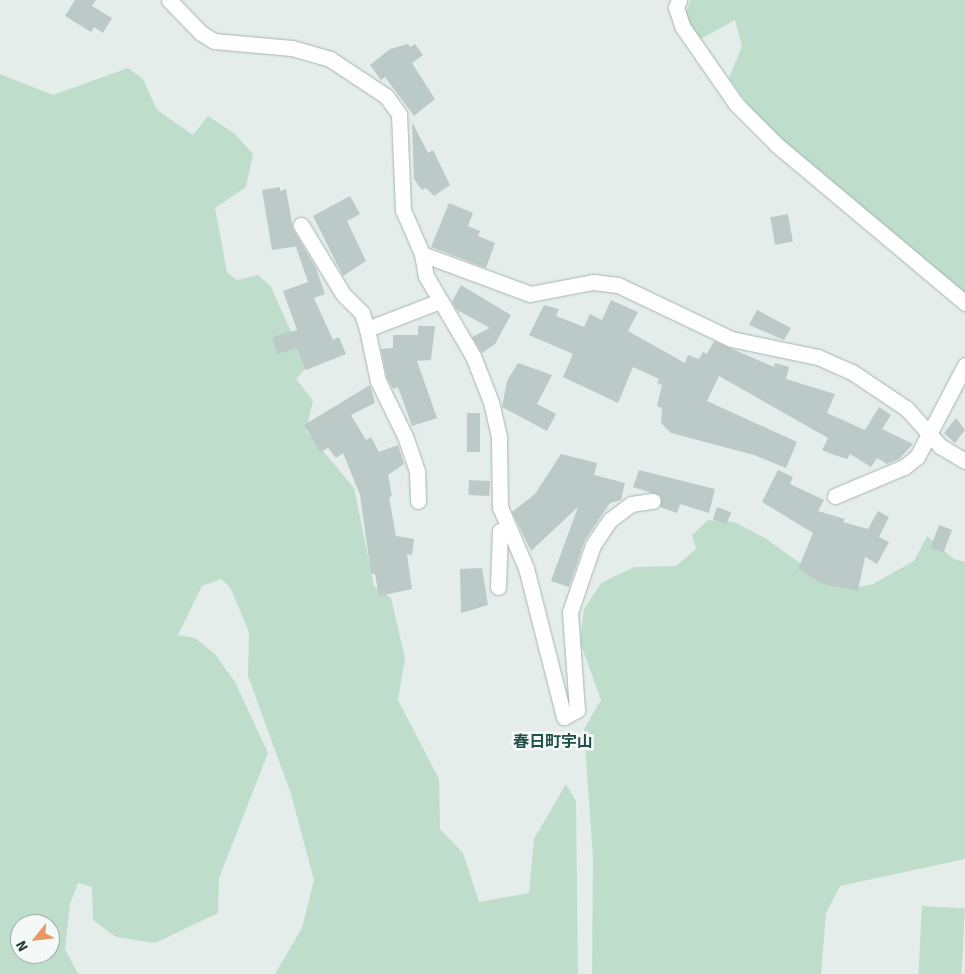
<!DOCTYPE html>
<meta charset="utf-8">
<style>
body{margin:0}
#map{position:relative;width:965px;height:974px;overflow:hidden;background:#e4edea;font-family:Signika,"Noto Sans JP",sans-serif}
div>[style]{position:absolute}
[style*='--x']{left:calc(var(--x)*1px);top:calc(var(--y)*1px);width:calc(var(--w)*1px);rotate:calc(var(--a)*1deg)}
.green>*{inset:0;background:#beddcb;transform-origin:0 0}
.building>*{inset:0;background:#bccac7;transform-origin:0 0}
.roads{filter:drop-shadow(0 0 1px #a7b5b2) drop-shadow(0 0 1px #a7b5b2)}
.street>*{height:15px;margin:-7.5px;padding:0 7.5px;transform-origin:7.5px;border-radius:7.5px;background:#fff}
span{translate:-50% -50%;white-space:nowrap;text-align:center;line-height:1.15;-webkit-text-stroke:5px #f4f9f7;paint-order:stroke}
.quarter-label{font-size:16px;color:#214f4a;font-weight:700}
.north{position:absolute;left:10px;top:914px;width:50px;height:50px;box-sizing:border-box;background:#f4f9f7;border:1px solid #a1aeab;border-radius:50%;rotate:241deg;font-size:14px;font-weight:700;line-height:20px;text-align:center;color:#243d3a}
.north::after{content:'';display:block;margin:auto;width:18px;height:22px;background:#eb9963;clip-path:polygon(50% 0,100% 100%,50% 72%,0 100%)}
</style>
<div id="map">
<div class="green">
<div style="clip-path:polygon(690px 0,965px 0,965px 294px,777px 136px,751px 109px,729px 78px,742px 46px,735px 20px,697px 41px,685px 18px)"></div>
<div style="clip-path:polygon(evenodd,128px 68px,143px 79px,157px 110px,193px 135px,208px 116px,235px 134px,253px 154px,246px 187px,215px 208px,227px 272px,237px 280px,258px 275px,271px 287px,307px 367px,296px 379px,313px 401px,306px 431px,354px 488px,374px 586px,391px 598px,405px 658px,398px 700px,439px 779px,440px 829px,463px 853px,479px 902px,529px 893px,534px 839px,566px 784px,576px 801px,578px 974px,275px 974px,302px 928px,314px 880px,291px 794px,248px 676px,249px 632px,230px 587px,221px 579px,202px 586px,178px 635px,195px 638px,215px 654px,235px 682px,268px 753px,219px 878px,218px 913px,155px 943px,116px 937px,93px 920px,92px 887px,78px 883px,70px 904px,65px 949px,78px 974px,0 974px,0 74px,53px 95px,128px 68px,20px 924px,50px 924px,50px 954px,20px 954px,20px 924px)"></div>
<div style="clip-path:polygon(708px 520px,734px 522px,765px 538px,822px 579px,852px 589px,873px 584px,914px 561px,927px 536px,954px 559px,965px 562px,965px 859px,840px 886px,826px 913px,821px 974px,592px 974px,593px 858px,584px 729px,601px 700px,580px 642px,584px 609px,601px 583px,634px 567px,676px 566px,696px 549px,692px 535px)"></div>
<div style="left:922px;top:906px;width:43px;height:68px;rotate:3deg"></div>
</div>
<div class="building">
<div style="clip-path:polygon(75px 0,96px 0,92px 6px,112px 18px,103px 33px,94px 27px,91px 32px,65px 16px)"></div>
<div style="clip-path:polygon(408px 44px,410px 47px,415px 44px,423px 55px,412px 63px,435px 99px,414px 116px,385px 77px,381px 80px,370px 65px,390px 49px)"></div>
<div style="clip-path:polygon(412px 122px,428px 153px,433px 150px,450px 185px,434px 196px,426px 188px,422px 190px,414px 179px)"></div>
<div style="clip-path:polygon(280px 187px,280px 191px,286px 189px,293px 229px,316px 268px,325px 294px,314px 298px,333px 340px,339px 337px,346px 354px,306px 370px,297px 348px,277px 354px,272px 337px,297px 330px,283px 291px,308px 282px,296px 247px,300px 246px,272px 250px,262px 190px)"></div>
<div style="clip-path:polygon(350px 196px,360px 214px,347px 221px,366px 261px,343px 276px,313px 216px)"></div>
<div style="clip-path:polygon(449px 203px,473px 213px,468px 226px,480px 231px,478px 236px,495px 243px,486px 268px,431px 247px)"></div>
<div style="left:788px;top:214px;width:28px;height:18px;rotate:80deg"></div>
<div style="clip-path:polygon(461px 285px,511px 315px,495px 344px,482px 353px,472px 337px,490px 328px,457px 310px,452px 302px)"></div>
<div style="clip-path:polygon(611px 300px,638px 312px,628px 331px,685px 363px,688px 355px,699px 359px,703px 352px,707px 354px,714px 341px,774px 367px,775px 363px,789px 367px,786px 379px,835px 394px,827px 413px,865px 430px,879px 407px,891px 415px,882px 429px,913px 444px,899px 459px,887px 464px,877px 458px,871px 467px,850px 454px,847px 459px,834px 455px,822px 450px,828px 438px,719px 376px,707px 401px,797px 442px,786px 468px,754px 455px,671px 433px,661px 423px,662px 408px,657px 406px,662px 385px,657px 383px,659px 379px,633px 367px,618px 403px,563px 377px,573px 354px,529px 335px,544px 305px,559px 309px,556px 316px,584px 327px,590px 314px,602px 320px)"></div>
<div style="clip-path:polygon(757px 310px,791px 328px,784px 340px,749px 325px)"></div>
<div style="clip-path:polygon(418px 326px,435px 326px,431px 360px,417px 361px,437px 418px,412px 426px,398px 387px,393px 389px,387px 378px,381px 349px,393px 348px,393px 335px,418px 335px)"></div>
<div style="clip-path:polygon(518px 363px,552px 375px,537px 404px,556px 414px,547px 431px,502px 407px,507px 381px)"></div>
<div style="clip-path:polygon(370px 385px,375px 403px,351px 415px,366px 440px,371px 437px,379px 452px,398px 445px,404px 464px,388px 475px,392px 496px,389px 497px,396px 536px,414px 539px,412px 555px,407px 554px,412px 589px,379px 596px,375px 574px,371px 574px,360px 495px,343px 453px,336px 458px,328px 448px,320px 452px,304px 425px)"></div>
<div style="left:467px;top:413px;width:13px;height:39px"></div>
<div style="clip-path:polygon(956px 418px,965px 430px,955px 443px,944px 433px)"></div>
<div style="clip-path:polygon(561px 454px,597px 463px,594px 475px,625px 483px,621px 500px,610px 503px,585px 540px,569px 587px,551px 581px,578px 507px,531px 551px,512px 512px,535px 494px)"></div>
<div style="clip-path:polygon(639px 470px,715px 489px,709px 513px,680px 504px,677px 513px,660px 507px,661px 496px,633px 487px)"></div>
<div style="clip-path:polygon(778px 470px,793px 477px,790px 484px,824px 500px,818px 511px,845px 519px,843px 522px,868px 529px,878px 511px,889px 517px,879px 537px,889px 542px,877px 564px,865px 557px,858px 591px,823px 584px,798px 569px,813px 533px,762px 502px)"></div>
<div style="left:469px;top:480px;width:21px;height:15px;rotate:3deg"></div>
<div style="left:717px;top:507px;width:15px;height:13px;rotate:20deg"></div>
<div style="left:939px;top:525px;width:14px;height:24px;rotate:21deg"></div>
<div style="clip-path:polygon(482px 568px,488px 605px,461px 613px,460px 569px)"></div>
</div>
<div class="roads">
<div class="street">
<div style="--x:169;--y:0;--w:46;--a:45.9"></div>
<div style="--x:201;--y:33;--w:15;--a:32"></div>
<div style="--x:214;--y:41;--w:78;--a:5.1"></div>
<div style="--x:292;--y:48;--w:40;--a:16"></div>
<div style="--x:330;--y:59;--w:67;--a:33.5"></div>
<div style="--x:386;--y:96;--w:22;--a:54"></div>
<div style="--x:399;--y:114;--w:96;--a:87.6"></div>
<div style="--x:403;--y:210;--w:48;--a:66.6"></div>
<div style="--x:422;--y:254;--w:22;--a:80"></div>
<div style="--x:426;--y:276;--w:93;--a:59.6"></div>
<div style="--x:473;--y:356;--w:49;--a:68.6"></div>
<div style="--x:491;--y:402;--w:37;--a:77"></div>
<div style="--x:499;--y:438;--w:69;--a:89.2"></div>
<div style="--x:500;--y:507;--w:66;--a:66.9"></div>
<div style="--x:526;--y:568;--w:154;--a:75.7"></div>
<div style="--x:564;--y:717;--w:15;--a:-28"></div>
<div style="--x:577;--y:710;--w:98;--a:-94.1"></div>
<div style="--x:570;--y:612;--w:71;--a:-71.1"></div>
<div style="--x:593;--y:545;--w:30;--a:-56"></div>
<div style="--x:610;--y:520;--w:26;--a:-37"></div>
<div style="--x:631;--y:504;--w:22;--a:-8"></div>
<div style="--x:679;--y:0;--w:8;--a:113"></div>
<div style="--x:676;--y:7;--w:20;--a:72"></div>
<div style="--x:682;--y:26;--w:95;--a:55.3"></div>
<div style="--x:736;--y:104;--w:58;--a:45"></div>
<div style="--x:777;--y:145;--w:246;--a:40"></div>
<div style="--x:301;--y:225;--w:81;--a:58.7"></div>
<div style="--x:343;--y:294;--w:27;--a:45"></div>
<div style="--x:362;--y:313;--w:17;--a:73"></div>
<div style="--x:367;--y:329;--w:78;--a:-21"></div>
<div style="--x:422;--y:254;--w:115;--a:20.3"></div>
<div style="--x:530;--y:294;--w:64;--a:-10.8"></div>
<div style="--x:593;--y:282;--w:25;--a:7"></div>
<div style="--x:618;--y:285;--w:125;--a:25.5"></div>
<div style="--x:731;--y:339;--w:89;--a:11.7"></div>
<div style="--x:818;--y:357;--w:37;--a:24"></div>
<div style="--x:852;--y:372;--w:66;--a:33.9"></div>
<div style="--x:907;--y:409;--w:50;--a:48.3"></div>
<div style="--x:940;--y:446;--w:29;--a:31"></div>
<div style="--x:367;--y:329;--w:53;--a:78.1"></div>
<div style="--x:378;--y:381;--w:61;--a:63.9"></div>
<div style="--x:405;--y:436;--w:37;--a:71"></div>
<div style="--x:417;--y:471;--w:30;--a:88"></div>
<div style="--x:835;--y:496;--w:75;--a:-22.8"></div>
<div style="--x:904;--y:467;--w:16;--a:-38"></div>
<div style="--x:917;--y:457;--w:104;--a:-62.4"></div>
<div style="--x:498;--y:587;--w:56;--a:-88"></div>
<div style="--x:500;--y:531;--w:8;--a:-14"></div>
</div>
</div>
<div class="quarter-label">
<span style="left:553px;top:742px">春日町宇山</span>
</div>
<div class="north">N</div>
</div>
